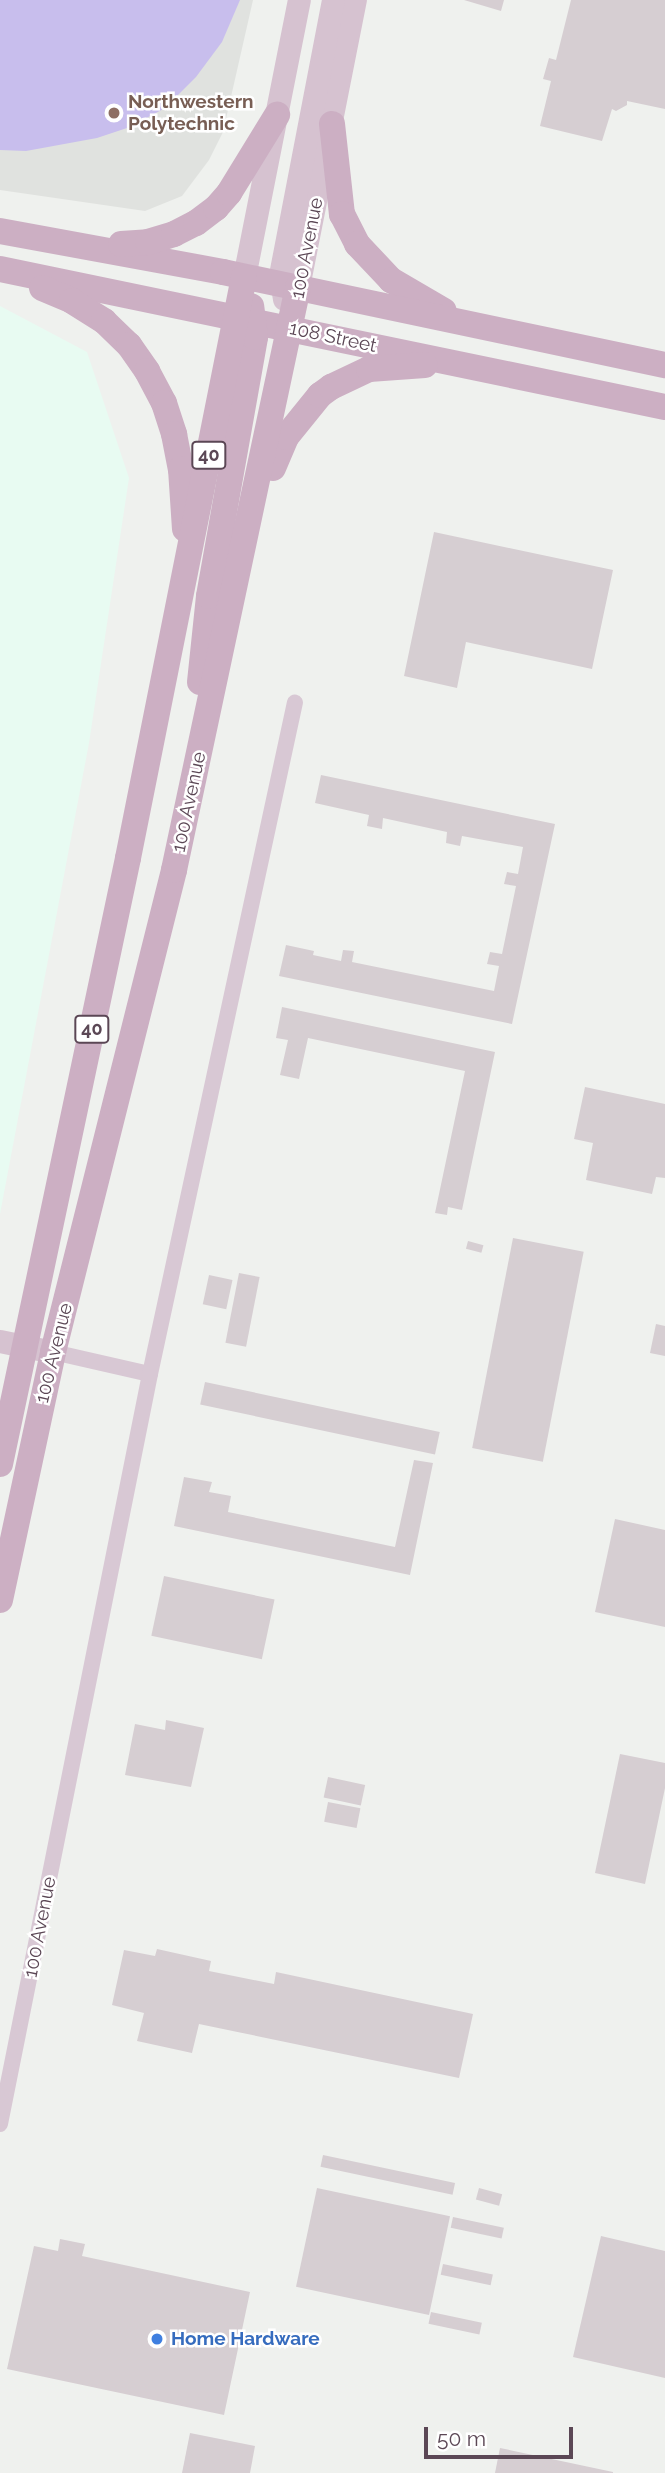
<!DOCTYPE html>
<style>
body{margin:0}
#map{position:relative;width:665px;height:2473px;overflow:hidden;background:#eff1ee;font-family:Raleway,sans-serif}
div>[style]{position:absolute}
[style*='--x']{left:calc(var(--x)*1px);top:calc(var(--y)*1px);width:calc(var(--w)*1px);rotate:calc(var(--a)*1deg)}
.commercial>*{inset:0;background:#e8fbf2}
.education>*{inset:0;background:#e0e2df}
.green>*{inset:0;background:#c8beed}
.building>*{inset:0;background:#d6ced2;transform-origin:0 0}
.street>*{height:16px;margin:-8px;padding:0 8px;transform-origin:8px;border-radius:8px;background:#d8c8d4}
.secondary>*{height:23px;margin:-11.5px;padding:0 11.5px;transform-origin:11.5px;border-radius:11.5px;background:#d6c2d0}
.primary>*{height:26px;margin:-13px;padding:0 13px;transform-origin:13px;border-radius:13px;background:#ccafc3}
.dots>*{width:19px;height:19px;translate:-50% -50%;box-sizing:border-box;border:4px solid #fff;border-radius:50%}
span{translate:-50% -50%;white-space:nowrap;text-align:center;line-height:1.15;-webkit-text-stroke:5px #fff;paint-order:stroke}
.shield-label span{padding:2px 5px;background:#fff;border:2px solid;border-radius:5px;-webkit-text-stroke-width:0}
.shield-label{font-size:18px;color:#5b4755;font-weight:700}
.education-label{font-size:19px;color:#785e54;font-weight:700}
.left{translate:0 -50%;text-align:left}
.street-label{font-size:19px;color:#5b4755}
.shop-label{font-size:19px;color:#366cbe;font-weight:700}
.scale{position:absolute;left:424px;top:2427px;width:149px;height:32px;box-sizing:border-box;border:4px solid #5b4755;border-top:0;padding-left:9px;font-size:21px;line-height:24px;white-space:nowrap;color:#5b4755;-webkit-text-stroke:5px #fff;paint-order:stroke}
</style>
<div id="map">
<div class="commercial">
<div style="clip-path:polygon(0 306px,87px 352px,129px 478px,89px 743px,0 1214px)"></div>
</div>
<div class="education">
<div style="clip-path:polygon(0 0,253px 0,223px 132px,209px 160px,182px 196px,145px 211px,0 190px)"></div>
</div>
<div class="green">
<div style="clip-path:polygon(0 0,240px 0,222px 42px,196px 77px,165px 108px,130px 127px,97px 138px,26px 151px,0 150px)"></div>
</div>
<div class="building">
<div style="clip-path:polygon(464px 0,504px 0,501px 11px)"></div>
<div style="clip-path:polygon(571px 0,665px 0,665px 109px,627px 101px,627px 105px,616px 111px,612px 109px,602px 141px,540px 126px,551px 81px,543px 79px,549px 58px,556px 60px)"></div>
<div style="clip-path:polygon(434px 532px,613px 570px,592px 669px,466px 642px,457px 688px,404px 676px)"></div>
<div style="clip-path:polygon(321px 775px,555px 824px,512px 1024px,279px 976px,286px 945px,314px 951px,313px 955px,341px 961px,343px 950px,354px 951px,352px 962px,494px 991px,499px 966px,487px 964px,490px 952px,502px 954px,516px 886px,504px 884px,507px 872px,518px 874px,523px 847px,462px 836px,460px 846px,446px 843px,447px 832px,383px 818px,382px 829px,367px 826px,369px 815px,315px 803px)"></div>
<div style="clip-path:polygon(282px 1007px,495px 1052px,462px 1210px,448px 1207px,447px 1215px,435px 1213px,465px 1071px,308px 1038px,299px 1079px,280px 1075px,288px 1040px,276px 1038px)"></div>
<div style="clip-path:polygon(585px 1087px,665px 1104px,665px 1178px,656px 1177px,652px 1194px,586px 1180px,593px 1143px,574px 1139px)"></div>
<div style="left:513px;top:1238px;width:72px;height:214px;rotate:11deg"></div>
<div style="left:468px;top:1241px;width:16px;height:8px;rotate:15deg"></div>
<div style="left:239px;top:1273px;width:21px;height:71px;rotate:11deg"></div>
<div style="left:209px;top:1275px;width:24px;height:30px;rotate:12deg"></div>
<div style="clip-path:polygon(656px 1324px,665px 1326px,665px 1356px,650px 1353px)"></div>
<div style="left:205px;top:1382px;width:240px;height:23px;rotate:12deg"></div>
<div style="clip-path:polygon(414px 1460px,433px 1463px,410px 1575px,174px 1526px,184px 1477px,212px 1482px,209px 1492px,231px 1496px,228px 1512px,395px 1547px)"></div>
<div style="clip-path:polygon(615px 1519px,665px 1530px,665px 1627px,595px 1612px)"></div>
<div style="left:164px;top:1576px;width:113px;height:61px;rotate:12deg"></div>
<div style="clip-path:polygon(166px 1720px,204px 1728px,191px 1787px,125px 1775px,135px 1724px,165px 1730px)"></div>
<div style="clip-path:polygon(620px 1754px,665px 1763px,665px 1788px,645px 1884px,595px 1873px)"></div>
<div style="left:328px;top:1777px;width:38px;height:21px;rotate:12deg"></div>
<div style="left:328px;top:1802px;width:33px;height:20px;rotate:11deg"></div>
<div style="clip-path:polygon(157px 1949px,211px 1961px,209px 1971px,274px 1984px,276px 1972px,473px 2014px,459px 2078px,199px 2024px,192px 2053px,137px 2041px,144px 2013px,112px 2005px,124px 1950px,155px 1956px)"></div>
<div style="left:323px;top:2155px;width:135px;height:12px;rotate:12deg"></div>
<div style="left:317px;top:2188px;width:136px;height:101px;rotate:12deg"></div>
<div style="left:479px;top:2188px;width:24px;height:12px;rotate:15deg"></div>
<div style="left:453px;top:2217px;width:52px;height:11px;rotate:12deg"></div>
<div style="clip-path:polygon(601px 2236px,665px 2251px,665px 2378px,573px 2357px)"></div>
<div style="clip-path:polygon(60px 2239px,85px 2244px,82px 2256px,250px 2292px,224px 2415px,7px 2369px,34px 2246px,58px 2251px)"></div>
<div style="left:443px;top:2264px;width:51px;height:11px;rotate:12deg"></div>
<div style="left:431px;top:2312px;width:52px;height:12px;rotate:12deg"></div>
<div style="clip-path:polygon(190px 2433px,255px 2446px,250px 2473px,182px 2473px)"></div>
<div style="clip-path:polygon(500px 2448px,613px 2472px,613px 2473px,495px 2473px)"></div>
</div>
<div class="street">
<div style="--x:53;--y:1352;--w:99;--a:12.8"></div>
<div style="--x:0;--y:2124;--w:765;--a:-78.69"></div>
<div style="--x:150;--y:1374;--w:687;--a:-77.82"></div>
</div>
<div class="secondary">
<div style="--x:244;--y:277;--w:282;--a:-78.8"></div>
<div style="--x:298;--y:287;--w:293;--a:-78.8"></div>
<div style="--x:284;--y:299;--w:24;--a:-99"></div>
<div style="--x:280;--y:275;--w:280;--a:-79.1"></div>
<div style="--x:0;--y:1341;--w:54;--a:11.7"></div>
</div>
<div class="primary">
<div style="--x:332;--y:124;--w:91;--a:83.7"></div>
<div style="--x:342;--y:214;--w:34;--a:63"></div>
<div style="--x:357;--y:244;--w:50;--a:46.6"></div>
<div style="--x:391;--y:280;--w:61;--a:30.3"></div>
<div style="--x:0;--y:231;--w:227;--a:10.4"></div>
<div style="--x:223;--y:272;--w:452;--a:11.9"></div>
<div style="--x:121;--y:244;--w:27;--a:-4"></div>
<div style="--x:148;--y:242;--w:27;--a:-17"></div>
<div style="--x:174;--y:234;--w:25;--a:-27"></div>
<div style="--x:196;--y:223;--w:25;--a:-37"></div>
<div style="--x:216;--y:208;--w:20;--a:-49"></div>
<div style="--x:229;--y:193;--w:92;--a:-58.4"></div>
<div style="--x:0;--y:269;--w:679;--a:11.72"></div>
<div style="--x:42;--y:288;--w:33;--a:23"></div>
<div style="--x:72;--y:301;--w:38;--a:32"></div>
<div style="--x:104;--y:321;--w:35;--a:44"></div>
<div style="--x:129;--y:345;--w:32;--a:55"></div>
<div style="--x:147;--y:371;--w:36;--a:62"></div>
<div style="--x:164;--y:403;--w:33;--a:72"></div>
<div style="--x:174;--y:434;--w:36;--a:79"></div>
<div style="--x:181;--y:469;--w:60;--a:86.2"></div>
<div style="--x:273;--y:468;--w:34;--a:-67"></div>
<div style="--x:286;--y:437;--w:54;--a:-51"></div>
<div style="--x:320;--y:395;--w:14;--a:-36"></div>
<div style="--x:331;--y:387;--w:42;--a:-25.3"></div>
<div style="--x:369;--y:369;--w:56;--a:-4.1"></div>
<div style="--x:200;--y:682;--w:86;--a:-84"></div>
<div style="--x:209;--y:596;--w:263;--a:-79.9"></div>
<div style="--x:255;--y:337;--w:31;--a:-97"></div>
<div style="--x:0;--y:1464;--w:619;--a:-78.07"></div>
<div style="--x:128;--y:858;--w:592;--a:-78.71"></div>
<div style="--x:0;--y:1600;--w:254;--a:-77.9"></div>
<div style="--x:53;--y:1352;--w:497;--a:-75.9"></div>
<div style="--x:174;--y:870;--w:596;--a:-77.99"></div>
</div>
<div class="dots">
<div style="left:114px;top:113px;background:#8d6e63"></div>
<div style="left:157px;top:2339px;background:#3f7fe0"></div>
</div>
<div class="shield-label">
<span style="left:209px;top:455px">40</span>
<span style="left:92px;top:1029px">40</span>
</div>
<div class="education-label">
<span class="left" style="left:128px;top:113px">Northwestern<br>Polytechnic</span>
</div>
<div class="street-label">
<span style="left:307px;top:248px;rotate:-79deg">100 Avenue</span>
<span style="left:333px;top:337px;rotate:12deg">108 Street</span>
<span style="left:189px;top:802px;rotate:-78deg">100 Avenue</span>
<span style="left:54px;top:1353px;rotate:-76deg">100 Avenue</span>
<span style="left:40px;top:1927px;rotate:-79deg">100 Avenue</span>
</div>
<div class="shop-label">
<span class="left" style="left:171px;top:2339px">Home Hardware</span>
</div>
<div class="scale">50 m</div>
</div>
